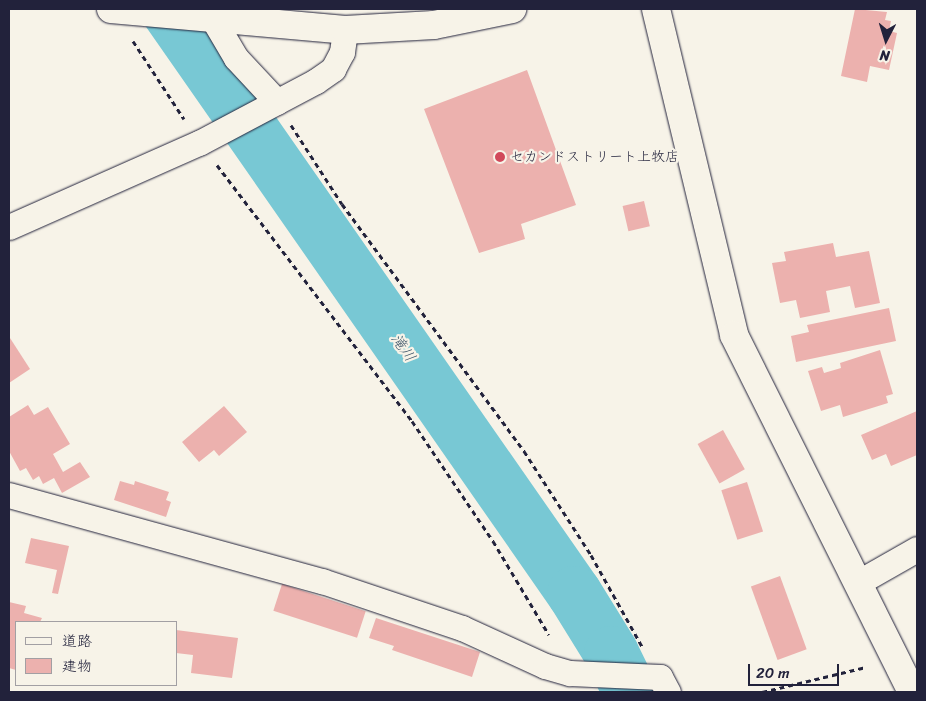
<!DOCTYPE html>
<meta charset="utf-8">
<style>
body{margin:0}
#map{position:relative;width:926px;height:701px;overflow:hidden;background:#f7f3e8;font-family:Sriracha,"Klee One",sans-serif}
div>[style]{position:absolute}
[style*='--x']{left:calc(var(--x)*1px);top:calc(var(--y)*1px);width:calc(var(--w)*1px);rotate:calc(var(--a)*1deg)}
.river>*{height:55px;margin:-27.5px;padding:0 27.5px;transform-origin:27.5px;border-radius:27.5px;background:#78c8d4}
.building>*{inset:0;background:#ecb1ae;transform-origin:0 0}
.path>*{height:3px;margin-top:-1.5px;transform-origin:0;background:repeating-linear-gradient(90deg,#22223b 0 5px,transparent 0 9px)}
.roads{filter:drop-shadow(0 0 1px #22223b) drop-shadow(0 0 1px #22223b)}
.minor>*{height:25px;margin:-12.5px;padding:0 12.5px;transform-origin:12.5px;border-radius:12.5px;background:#f7f3e8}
.tertiary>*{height:28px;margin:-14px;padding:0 14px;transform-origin:14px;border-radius:14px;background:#f7f3e8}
.secondary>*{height:28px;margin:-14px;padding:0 14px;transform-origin:14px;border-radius:14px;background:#f7f3e8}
.dots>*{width:14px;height:14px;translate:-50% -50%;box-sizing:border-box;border:2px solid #f7f3e8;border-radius:50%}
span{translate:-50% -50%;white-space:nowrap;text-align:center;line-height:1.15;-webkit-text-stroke:4.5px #f7f3e8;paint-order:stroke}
.poi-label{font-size:14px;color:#22223b}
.left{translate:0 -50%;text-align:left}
.water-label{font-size:15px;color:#3c5469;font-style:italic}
.frame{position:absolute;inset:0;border:10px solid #22223b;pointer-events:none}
.legend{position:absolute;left:15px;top:621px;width:162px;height:65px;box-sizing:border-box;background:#f7f3e8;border:1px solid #a29fa3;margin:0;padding:6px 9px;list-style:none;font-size:15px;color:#22223b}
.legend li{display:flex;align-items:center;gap:10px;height:25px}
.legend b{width:25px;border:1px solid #a29fa3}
.north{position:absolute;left:861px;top:15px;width:50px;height:50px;-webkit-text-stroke:4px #f7f3e8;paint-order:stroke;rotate:185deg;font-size:14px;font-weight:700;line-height:20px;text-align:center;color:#22223b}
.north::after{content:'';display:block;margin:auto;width:18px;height:22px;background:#22223b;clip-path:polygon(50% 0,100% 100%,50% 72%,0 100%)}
.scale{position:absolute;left:748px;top:664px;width:91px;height:22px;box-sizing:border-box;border:2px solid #22223b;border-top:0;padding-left:6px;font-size:15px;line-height:18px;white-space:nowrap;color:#22223b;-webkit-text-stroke:4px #f7f3e8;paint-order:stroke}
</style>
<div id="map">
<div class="river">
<div style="--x:167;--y:9;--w:712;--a:55.13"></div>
<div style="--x:574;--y:593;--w:70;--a:58.3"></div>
<div style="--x:611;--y:653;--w:43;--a:64"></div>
</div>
<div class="building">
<div style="clip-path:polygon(855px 9px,887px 12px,885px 20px,891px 21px,889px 31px,897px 33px,889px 70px,870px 66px,867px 82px,841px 76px)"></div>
<div style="clip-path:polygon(527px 70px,576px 205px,521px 224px,525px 239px,479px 253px,424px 109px)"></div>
<div style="left:644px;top:201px;width:26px;height:22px;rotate:77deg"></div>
<div style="clip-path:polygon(833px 243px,836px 257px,869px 251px,880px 303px,855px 308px,850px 286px,826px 291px,830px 312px,800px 318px,796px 300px,780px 303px,772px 263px,786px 261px,784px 252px)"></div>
<div style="clip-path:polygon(889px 308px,896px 341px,796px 362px,791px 336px,809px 332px,807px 325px)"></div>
<div style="clip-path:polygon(10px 338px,30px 369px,9px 383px,9px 339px)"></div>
<div style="clip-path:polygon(880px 350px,893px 394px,886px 396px,888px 403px,843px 417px,840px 405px,821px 411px,808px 371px,822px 367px,824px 373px,841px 368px,840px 363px)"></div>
<div style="clip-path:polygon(28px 405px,34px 415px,48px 407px,70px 444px,53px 454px,63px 472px,80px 462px,90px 477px,62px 493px,54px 478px,43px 484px,39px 476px,33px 480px,26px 468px,20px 471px,9px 451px,9px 417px)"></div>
<div style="clip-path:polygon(224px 406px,247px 432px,219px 456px,214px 450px,199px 462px,182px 442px)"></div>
<div style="clip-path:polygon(917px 411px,917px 455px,891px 466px,886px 454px,872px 460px,861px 435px)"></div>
<div style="left:723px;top:430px;width:45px;height:29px;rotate:61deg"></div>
<div style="clip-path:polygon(120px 481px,134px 485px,135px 481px,169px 492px,166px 500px,171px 502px,166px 517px,114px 500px)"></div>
<div style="left:747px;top:482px;width:52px;height:27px;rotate:72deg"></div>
<div style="clip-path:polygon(31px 538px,69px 546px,58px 594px,52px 593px,57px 570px,25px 563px)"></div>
<div style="left:780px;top:576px;width:78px;height:31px;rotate:70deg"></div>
<div style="left:282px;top:584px;width:88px;height:28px;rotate:18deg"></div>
<div style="clip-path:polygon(9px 602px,26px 606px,24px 613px,42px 618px,40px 622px,16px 622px,16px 670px,9px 668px)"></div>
<div style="clip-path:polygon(376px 618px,480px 652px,472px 677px,392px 650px,394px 646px,369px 638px)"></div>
<div style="clip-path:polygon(176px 630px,238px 638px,232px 678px,191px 673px,193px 655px,176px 653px)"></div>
</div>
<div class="path">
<div style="--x:133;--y:41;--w:93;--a:56.8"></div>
<div style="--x:291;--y:125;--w:94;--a:57.2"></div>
<div style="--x:342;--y:204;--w:307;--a:53.6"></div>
<div style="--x:524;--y:451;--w:124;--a:57.2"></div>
<div style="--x:591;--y:555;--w:107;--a:60.8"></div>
<div style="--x:217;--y:165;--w:322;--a:52.7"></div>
<div style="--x:412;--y:421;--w:145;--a:56"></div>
<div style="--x:493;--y:541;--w:109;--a:59.2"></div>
<div style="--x:762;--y:692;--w:107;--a:-13.5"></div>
</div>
<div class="roads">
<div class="minor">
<div style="--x:213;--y:19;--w:45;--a:59.5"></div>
<div style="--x:236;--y:58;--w:60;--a:47"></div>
<div style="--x:9;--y:227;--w:208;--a:-23.9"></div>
<div style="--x:199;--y:143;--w:132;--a:-27.9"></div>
<div style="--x:316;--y:81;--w:21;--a:-35"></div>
<div style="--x:333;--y:69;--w:19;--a:-62"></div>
<div style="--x:342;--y:52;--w:22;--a:-82"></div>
<div style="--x:9;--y:495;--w:325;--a:15.4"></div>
<div style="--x:322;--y:581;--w:148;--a:18.6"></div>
<div style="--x:462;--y:628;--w:91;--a:24.6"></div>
<div style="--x:545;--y:666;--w:26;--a:16"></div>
<div style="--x:570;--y:673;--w:90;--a:2.5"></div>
<div style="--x:660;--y:677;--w:17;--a:62"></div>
<div style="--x:859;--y:582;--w:67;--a:-29.6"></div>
</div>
<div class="tertiary">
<div style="--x:656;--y:9;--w:335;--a:76.5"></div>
<div style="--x:734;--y:335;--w:399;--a:63.5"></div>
</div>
<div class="secondary">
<div style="--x:111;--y:9;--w:235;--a:5.1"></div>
<div style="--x:345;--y:30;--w:89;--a:-3.2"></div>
<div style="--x:434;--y:25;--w:80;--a:-11.6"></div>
</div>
</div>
<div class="dots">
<div style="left:500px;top:157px;background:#d1495b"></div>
</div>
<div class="poi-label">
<span class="left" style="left:510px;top:157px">セカンドストリート上牧店</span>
</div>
<div class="water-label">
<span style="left:403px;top:348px;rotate:55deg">滝川</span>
</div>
<div class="frame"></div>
<ul class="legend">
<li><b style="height:6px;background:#f7f3e8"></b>道路</li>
<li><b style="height:14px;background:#ecb1ae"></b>建物</li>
</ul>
<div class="north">N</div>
<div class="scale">20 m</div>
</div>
